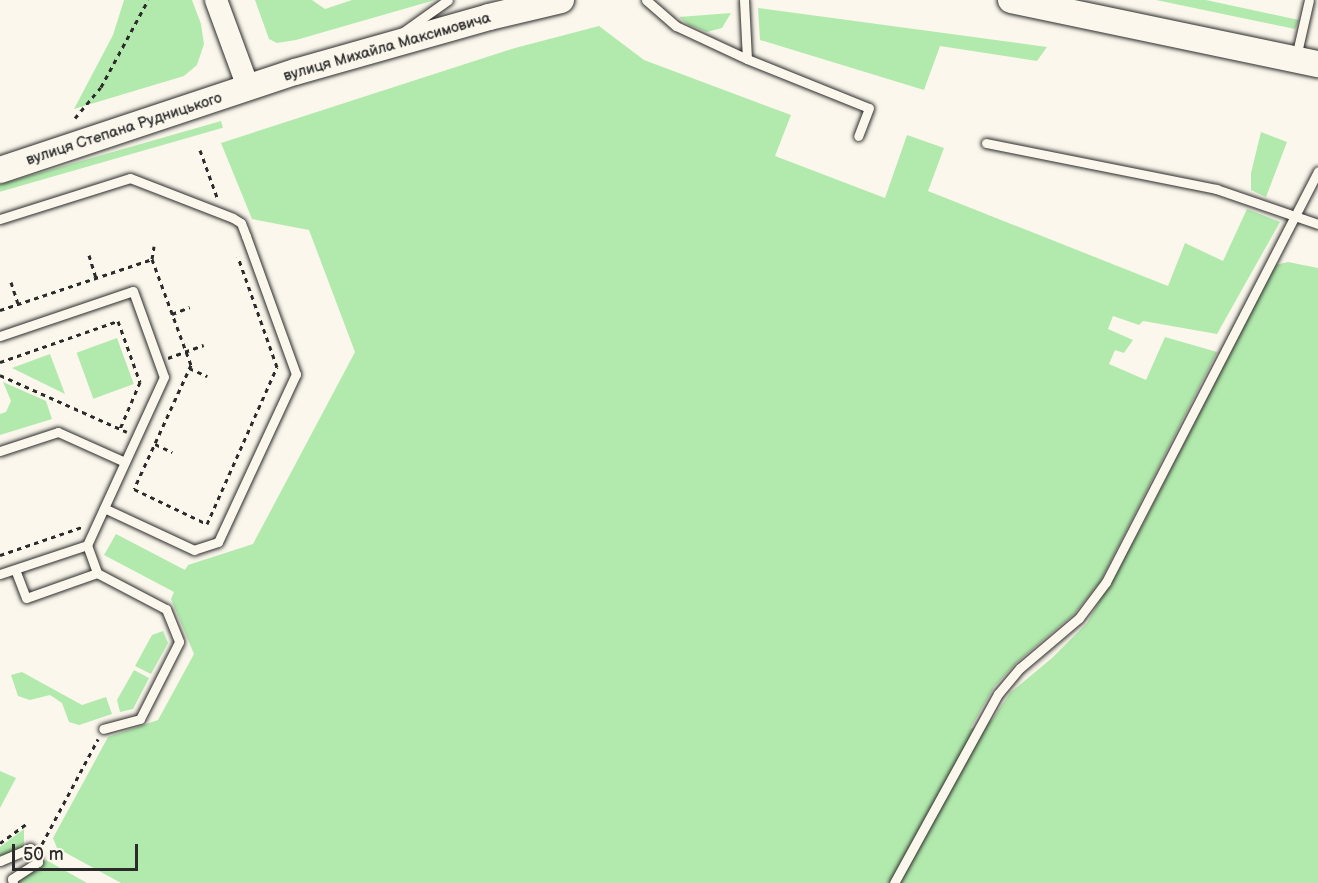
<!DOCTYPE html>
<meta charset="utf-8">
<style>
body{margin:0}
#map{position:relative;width:1318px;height:883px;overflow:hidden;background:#fbf7ec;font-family:"Balsamiq Sans",sans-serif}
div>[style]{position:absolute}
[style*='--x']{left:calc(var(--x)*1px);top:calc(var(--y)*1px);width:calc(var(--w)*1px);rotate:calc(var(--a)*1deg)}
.green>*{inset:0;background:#b2eaad;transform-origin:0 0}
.path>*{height:3px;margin-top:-1.5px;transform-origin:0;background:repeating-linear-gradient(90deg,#2b2b2b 0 4.5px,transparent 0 9px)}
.roads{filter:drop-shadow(0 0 2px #2b2b2b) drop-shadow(0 0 2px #2b2b2b)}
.service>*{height:9px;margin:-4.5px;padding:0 4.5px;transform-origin:4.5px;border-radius:4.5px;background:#fbf7ec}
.tertiary>*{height:22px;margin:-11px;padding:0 11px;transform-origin:11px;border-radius:11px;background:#fbf7ec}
.secondary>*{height:26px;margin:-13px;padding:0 13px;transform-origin:13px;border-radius:13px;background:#fbf7ec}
span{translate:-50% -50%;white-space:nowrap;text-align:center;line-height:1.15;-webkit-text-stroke:4.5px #fbf7ec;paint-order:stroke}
.street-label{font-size:15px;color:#2b2b2b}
.scale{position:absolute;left:12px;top:844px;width:126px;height:27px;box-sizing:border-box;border:3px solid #2b2b2b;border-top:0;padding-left:8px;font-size:18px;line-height:21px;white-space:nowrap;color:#2b2b2b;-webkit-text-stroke:4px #fbf7ec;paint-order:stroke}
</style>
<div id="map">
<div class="green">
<div style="clip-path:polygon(124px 0,192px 0,201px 24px,204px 44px,197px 65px,184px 76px,74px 109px,113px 35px)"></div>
<div style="clip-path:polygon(255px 0,312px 0,325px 9px,352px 0,435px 0,296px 40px,277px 43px,269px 39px)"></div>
<div style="clip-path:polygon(1156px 0,1206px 0,1299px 20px,1295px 29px)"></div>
<div style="clip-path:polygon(758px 8px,1047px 47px,1037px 61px,940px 46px,924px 90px,760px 40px)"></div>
<div style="clip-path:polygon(731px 13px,722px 28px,707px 32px,689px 25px,679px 17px)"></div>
<div style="clip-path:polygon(599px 26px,644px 60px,791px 115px,775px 156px,885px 198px,907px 135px,944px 148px,928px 191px,1168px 286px,1185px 243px,1223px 261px,1247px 209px,1280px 222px,1217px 334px,1143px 321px,1139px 325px,1113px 316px,1108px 329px,1133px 340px,1124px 353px,1115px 350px,1109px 364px,1146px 380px,1165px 337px,1217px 352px,1100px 582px,1074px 614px,1017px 662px,994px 687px,970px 729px,992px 720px,1010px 693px,1052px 658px,1087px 623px,1141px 528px,1275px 265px,1288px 262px,1318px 268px,1318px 883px,121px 883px,57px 848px,53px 838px,108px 737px,158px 720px,194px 654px,171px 599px,174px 592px,104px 555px,116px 534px,185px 570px,188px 565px,253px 544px,355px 352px,309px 230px,252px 219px,221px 143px,515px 48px)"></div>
<div style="left:221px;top:121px;width:7px;height:233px;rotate:74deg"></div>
<div style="clip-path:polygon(1261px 132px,1287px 142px,1266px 197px,1251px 190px,1251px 173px)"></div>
<div style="left:117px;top:338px;width:49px;height:43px;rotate:70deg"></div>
<div style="clip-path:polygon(50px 354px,65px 394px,12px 368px)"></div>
<div style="clip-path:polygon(3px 382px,46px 401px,52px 419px,0 435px,0 414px,6px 412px,11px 401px)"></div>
<div style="clip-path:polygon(163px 631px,168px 643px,151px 674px,135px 666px,152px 635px)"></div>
<div style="clip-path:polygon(134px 670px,149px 678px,133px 709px,120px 712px,117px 700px)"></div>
<div style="clip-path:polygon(22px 672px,82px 705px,106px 697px,112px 714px,79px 725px,69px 722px,62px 703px,50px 695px,30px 700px,18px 696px,11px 675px)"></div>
<div style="clip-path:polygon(0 771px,16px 778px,0 808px)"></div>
<div style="clip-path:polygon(24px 829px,24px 846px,0 856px,0 847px)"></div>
<div style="clip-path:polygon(46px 860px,87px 883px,15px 883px)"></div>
</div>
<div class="path">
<div style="--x:75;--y:118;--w:40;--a:-50"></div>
<div style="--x:101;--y:87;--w:99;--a:-61.6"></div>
<div style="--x:200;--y:150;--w:53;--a:70.2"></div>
<div style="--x:89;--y:255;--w:24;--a:73"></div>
<div style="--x:152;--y:259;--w:13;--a:-81"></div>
<div style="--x:11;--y:282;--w:23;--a:72"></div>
<div style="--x:0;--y:310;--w:160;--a:-18.5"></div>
<div style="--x:152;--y:259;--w:113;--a:69.8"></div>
<div style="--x:191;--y:365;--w:136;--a:114.7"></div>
<div style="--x:134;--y:489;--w:81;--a:25.6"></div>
<div style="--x:207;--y:524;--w:172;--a:-66"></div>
<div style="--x:277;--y:367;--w:117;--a:-109.5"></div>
<div style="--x:172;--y:314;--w:19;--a:-21"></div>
<div style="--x:168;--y:358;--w:38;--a:-20"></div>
<div style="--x:0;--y:362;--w:125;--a:-19.2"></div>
<div style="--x:118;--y:321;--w:65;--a:70.2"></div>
<div style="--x:140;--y:382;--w:51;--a:113.1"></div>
<div style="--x:189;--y:368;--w:20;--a:24"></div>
<div style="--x:0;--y:375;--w:139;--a:24.2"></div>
<div style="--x:155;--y:444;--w:19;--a:25"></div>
<div style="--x:0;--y:555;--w:87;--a:-18.9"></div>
<div style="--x:0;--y:843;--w:32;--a:-36"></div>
<div style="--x:42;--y:844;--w:119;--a:-61.9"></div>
</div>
<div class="roads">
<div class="service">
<div style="--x:646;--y:0;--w:40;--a:41"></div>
<div style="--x:676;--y:26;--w:78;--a:24.9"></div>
<div style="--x:744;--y:0;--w:59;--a:87.1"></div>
<div style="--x:747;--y:59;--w:131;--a:21.9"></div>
<div style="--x:869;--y:108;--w:30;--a:111"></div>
<div style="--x:403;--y:32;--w:55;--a:-35.4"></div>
<div style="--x:1296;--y:57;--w:58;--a:-77.2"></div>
<div style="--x:986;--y:143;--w:235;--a:11.3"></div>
<div style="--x:1216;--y:189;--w:108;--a:18.9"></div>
<div style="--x:0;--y:219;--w:136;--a:-17.5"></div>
<div style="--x:130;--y:178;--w:110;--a:21.2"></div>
<div style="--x:233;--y:218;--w:9;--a:32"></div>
<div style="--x:241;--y:223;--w:14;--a:69"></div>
<div style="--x:246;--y:236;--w:147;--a:70.1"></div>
<div style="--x:296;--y:374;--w:185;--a:114.9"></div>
<div style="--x:218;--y:542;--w:25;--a:162"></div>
<div style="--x:194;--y:550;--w:99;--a:-155"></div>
<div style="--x:0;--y:336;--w:140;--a:-18.7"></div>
<div style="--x:133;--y:291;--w:91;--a:70.2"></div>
<div style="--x:164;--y:377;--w:185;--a:114.6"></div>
<div style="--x:87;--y:545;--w:30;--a:70"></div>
<div style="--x:97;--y:573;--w:75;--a:160.6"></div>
<div style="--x:26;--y:598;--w:30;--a:-111"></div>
<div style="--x:0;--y:451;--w:61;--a:-18.1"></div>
<div style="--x:58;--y:432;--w:73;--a:24.1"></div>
<div style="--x:97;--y:573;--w:78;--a:27.6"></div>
<div style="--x:166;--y:609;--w:35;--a:68"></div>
<div style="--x:179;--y:642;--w:86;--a:116.9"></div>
<div style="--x:140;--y:719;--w:38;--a:165"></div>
<div style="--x:0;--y:574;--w:92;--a:-18.4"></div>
<div style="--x:0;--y:861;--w:33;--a:-23"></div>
<div style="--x:30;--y:848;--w:16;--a:60"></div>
<div style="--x:38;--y:862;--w:31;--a:147"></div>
<div style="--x:12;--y:879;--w:4;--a:76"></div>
<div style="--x:894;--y:883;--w:216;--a:-61.2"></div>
<div style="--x:998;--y:694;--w:34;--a:-50"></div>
<div style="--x:1020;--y:668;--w:77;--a:-40.3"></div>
<div style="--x:1079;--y:618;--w:45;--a:-53.1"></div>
<div style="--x:1106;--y:582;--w:462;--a:-62.7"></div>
</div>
<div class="tertiary">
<div style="--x:216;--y:0;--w:93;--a:69.8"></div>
</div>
<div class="secondary">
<div style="--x:1011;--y:0;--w:314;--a:11.8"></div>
<div style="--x:0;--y:170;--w:311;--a:-18.4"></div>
<div style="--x:295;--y:72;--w:202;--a:-15.8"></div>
<div style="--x:489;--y:17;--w:74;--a:-13.3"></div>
</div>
</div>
<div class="street-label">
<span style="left:387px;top:47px;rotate:-16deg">вулиця Михайла Максимовича</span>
<span style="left:124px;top:129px;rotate:-18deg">вулиця Степана Рудницького</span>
</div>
<div class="scale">50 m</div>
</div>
